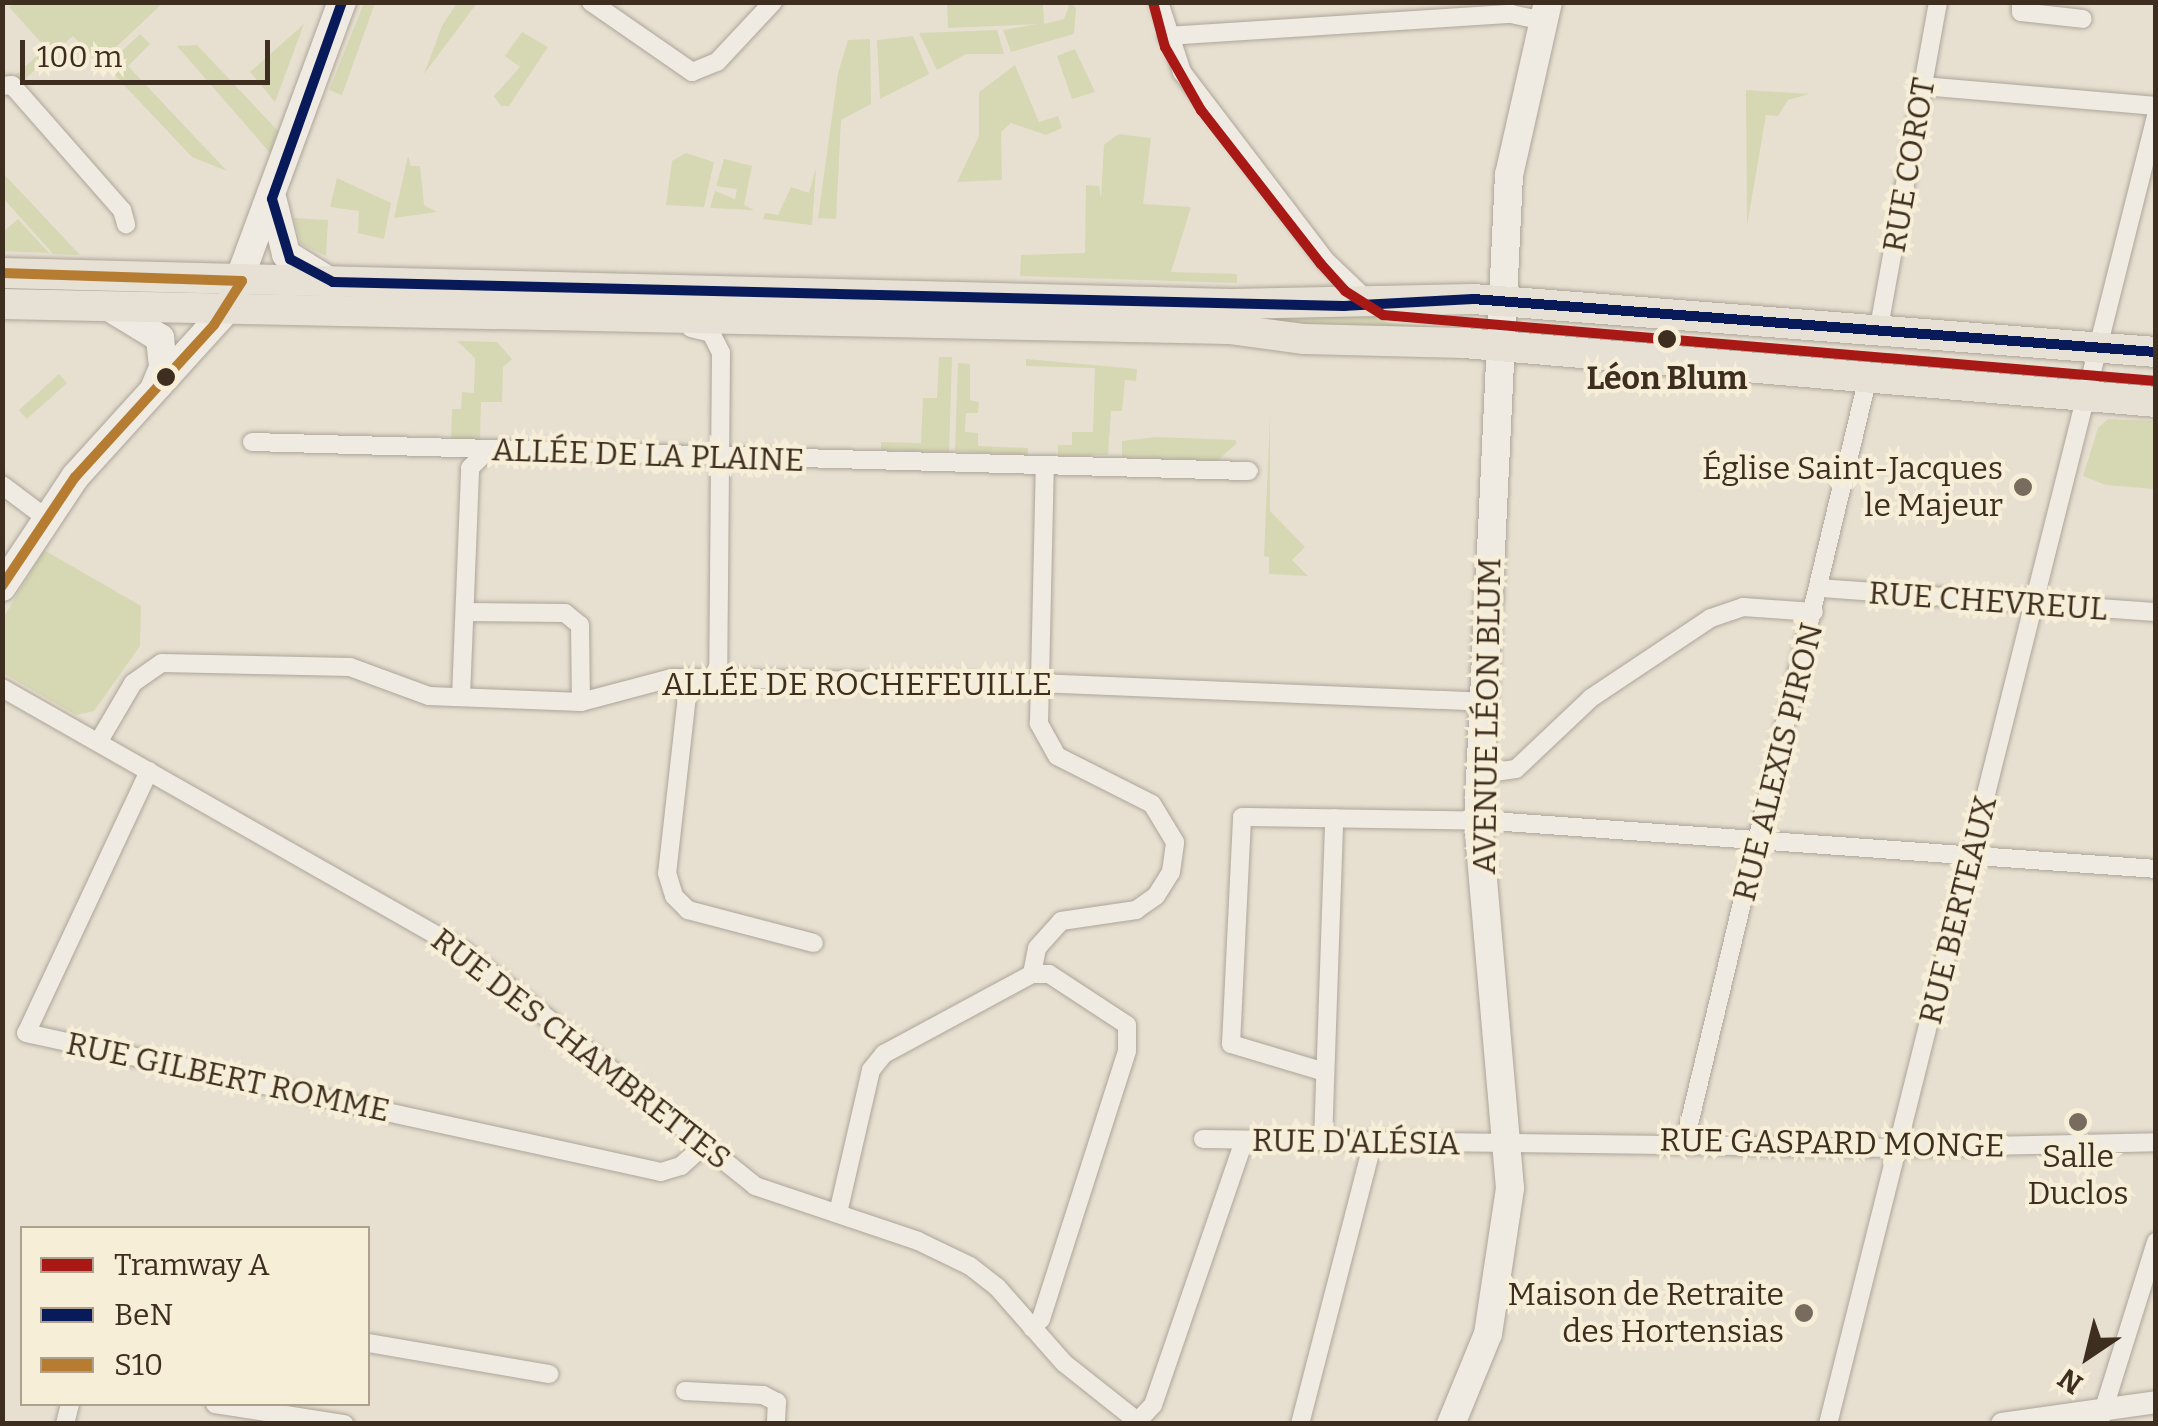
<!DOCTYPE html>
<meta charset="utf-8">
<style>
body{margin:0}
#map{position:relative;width:2158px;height:1426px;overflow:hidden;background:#e7e0d1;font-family:Bitter,serif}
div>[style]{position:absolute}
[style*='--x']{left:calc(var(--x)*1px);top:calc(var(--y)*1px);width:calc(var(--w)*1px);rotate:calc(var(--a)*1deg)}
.green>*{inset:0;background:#d6d7b3;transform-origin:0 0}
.roads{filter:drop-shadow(0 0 2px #ada599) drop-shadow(0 0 2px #ada599)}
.minor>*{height:18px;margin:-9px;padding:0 9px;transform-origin:9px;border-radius:9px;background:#efebe3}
.tertiary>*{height:22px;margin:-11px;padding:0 11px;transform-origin:11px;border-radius:11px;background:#efebe3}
.secondary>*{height:28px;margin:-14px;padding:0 14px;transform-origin:14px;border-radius:14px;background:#efebe3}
.primary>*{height:30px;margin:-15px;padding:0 15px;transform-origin:15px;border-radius:15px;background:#e6e1d4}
.bus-1>*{height:10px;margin:-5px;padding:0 5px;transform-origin:5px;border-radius:5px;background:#081a59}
.bus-2>*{height:10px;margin:-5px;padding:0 5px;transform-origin:5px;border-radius:5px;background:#b57c32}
.tram-1>*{height:10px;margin:-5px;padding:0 5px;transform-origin:5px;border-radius:5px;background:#a81815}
.dots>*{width:28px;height:28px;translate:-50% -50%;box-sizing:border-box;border:5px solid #f7eed8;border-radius:50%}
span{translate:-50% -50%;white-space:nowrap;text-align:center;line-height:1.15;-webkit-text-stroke:8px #f7eed8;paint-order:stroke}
.street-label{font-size:32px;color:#3d2e20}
.stop-label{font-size:32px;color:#3d2e20;font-weight:700}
.poi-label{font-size:32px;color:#3d2e20}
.right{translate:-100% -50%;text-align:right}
.frame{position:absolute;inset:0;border:5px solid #3d2e20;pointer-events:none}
.legend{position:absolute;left:20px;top:1226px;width:350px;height:180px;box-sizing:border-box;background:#f7eed8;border:2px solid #ada18e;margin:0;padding:12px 18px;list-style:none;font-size:30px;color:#3d2e20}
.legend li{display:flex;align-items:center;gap:20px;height:50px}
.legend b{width:50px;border:2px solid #ada18e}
.north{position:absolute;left:2038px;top:1306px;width:100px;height:100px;-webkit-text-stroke:8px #f7eed8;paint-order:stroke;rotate:215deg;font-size:28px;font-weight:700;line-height:40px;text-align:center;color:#3d2e20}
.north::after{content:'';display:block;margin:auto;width:35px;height:45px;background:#3d2e20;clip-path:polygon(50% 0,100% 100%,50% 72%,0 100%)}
.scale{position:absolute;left:20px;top:40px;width:250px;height:45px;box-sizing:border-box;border:5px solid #3d2e20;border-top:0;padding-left:12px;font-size:30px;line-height:35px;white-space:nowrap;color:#3d2e20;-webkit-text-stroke:8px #f7eed8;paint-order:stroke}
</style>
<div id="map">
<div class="green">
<div style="clip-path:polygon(15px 2px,163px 3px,99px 63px,73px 36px,17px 86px,11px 79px,46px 48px,9px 7px)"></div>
<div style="clip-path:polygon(364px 3px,375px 3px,342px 95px,329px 90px)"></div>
<div style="clip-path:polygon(457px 3px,477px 3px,424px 74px,442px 26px)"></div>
<div style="clip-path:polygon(947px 3px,1043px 3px,1044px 24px,1064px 19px,1070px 3px,1076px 8px,1074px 34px,1011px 52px,1003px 30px,1038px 24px,948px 28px)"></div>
<div style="clip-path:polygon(304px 24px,275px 102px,250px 72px)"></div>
<div style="clip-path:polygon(997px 30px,1004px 54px,966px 54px,937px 70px,919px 33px)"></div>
<div style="clip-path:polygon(522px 32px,548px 47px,509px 106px,501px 106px,494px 96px,520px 67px,505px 56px)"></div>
<div style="clip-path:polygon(140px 34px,150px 44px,128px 66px,227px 171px,192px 157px,106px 66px)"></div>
<div style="clip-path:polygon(913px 36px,929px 74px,880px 99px,877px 40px)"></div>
<div style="clip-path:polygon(870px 39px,871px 104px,841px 120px,836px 219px,818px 218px,838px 73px,848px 40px)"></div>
<div style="clip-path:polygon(197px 45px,279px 132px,271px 154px,177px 46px)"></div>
<div style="clip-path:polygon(1075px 49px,1095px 92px,1072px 99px,1057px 56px)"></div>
<div style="clip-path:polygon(1015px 65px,1039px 122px,1058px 116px,1062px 128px,1046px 135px,1011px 123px,1001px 132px,1002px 180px,957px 182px,979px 136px,979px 92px)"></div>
<div style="clip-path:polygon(1746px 90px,1809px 94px,1788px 100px,1778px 116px,1766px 115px,1747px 226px)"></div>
<div style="clip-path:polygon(1118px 134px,1151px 138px,1143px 204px,1191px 207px,1171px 272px,1237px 274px,1237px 283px,1020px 276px,1021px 255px,1085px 253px,1086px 185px,1099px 186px,1101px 198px,1104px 145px)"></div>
<div style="clip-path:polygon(686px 153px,714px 162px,704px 207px,666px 205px,672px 161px)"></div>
<div style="clip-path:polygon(408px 156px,411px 166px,420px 166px,424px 205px,437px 212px,394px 218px)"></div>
<div style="clip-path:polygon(724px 159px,752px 166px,744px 205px,754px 210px,710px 208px,715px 191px,735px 199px,737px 189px,716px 186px)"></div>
<div style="clip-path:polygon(816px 168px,812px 225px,763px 219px,765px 213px,778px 215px,791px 187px,809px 193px)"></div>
<div style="clip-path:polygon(2px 173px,3px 173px,80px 255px,53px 254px,3px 198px)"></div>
<div style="clip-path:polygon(337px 178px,391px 203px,384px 239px,358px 233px,359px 211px,330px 207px)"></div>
<div style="clip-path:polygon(294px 218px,328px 220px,326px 256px,301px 244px)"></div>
<div style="clip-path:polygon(18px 219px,49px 253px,3px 251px,3px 232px)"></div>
<div style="clip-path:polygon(1179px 312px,1366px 313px,1389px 323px,1467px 330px,1330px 329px)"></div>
<div style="clip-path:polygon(457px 341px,497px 342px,512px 359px,503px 367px,502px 402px,481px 402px,480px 443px,451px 441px,452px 409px,461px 409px,462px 392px,474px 393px,475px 358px)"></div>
<div style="clip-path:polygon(939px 357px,952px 357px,949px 452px,881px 450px,881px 442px,921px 443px,923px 398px,937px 398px)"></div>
<div style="clip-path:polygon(1026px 359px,1137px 369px,1136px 381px,1125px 380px,1122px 411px,1111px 411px,1108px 455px,1058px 456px,1058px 445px,1072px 445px,1072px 432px,1093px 432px,1095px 368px,1026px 366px)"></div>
<div style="clip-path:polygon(958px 363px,970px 364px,970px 400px,979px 402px,978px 413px,966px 413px,965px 432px,978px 433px,978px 446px,1028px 448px,1028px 455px,955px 451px)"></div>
<div style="left:59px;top:374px;width:12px;height:54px;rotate:48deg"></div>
<div style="clip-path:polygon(1270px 416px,1270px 511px,1305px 547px,1292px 560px,1308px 576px,1269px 574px,1269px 557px,1264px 556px)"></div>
<div style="clip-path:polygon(2108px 419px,2155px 421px,2155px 489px,2106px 485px,2083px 476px,2098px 428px)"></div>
<div style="clip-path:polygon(1156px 437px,1236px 440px,1236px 444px,1217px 461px,1122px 458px,1122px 441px)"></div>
<div style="clip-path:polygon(44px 550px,141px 606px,140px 646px,94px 711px,76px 715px,3px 673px,3px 618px)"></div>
</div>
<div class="roads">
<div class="minor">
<div style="--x:591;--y:2;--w:123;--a:34.7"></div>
<div style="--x:692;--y:72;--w:27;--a:-22"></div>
<div style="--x:717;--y:62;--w:82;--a:-47"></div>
<div style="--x:1159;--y:2;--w:74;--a:71.8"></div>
<div style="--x:1182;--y:72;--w:236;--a:52.7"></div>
<div style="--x:1325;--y:260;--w:57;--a:43.6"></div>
<div style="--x:2021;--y:2;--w:10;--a:90"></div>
<div style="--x:2021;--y:12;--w:62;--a:6.4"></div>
<div style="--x:1167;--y:36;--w:345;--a:-3.7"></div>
<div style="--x:1511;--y:14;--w:33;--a:12"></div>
<div style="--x:2;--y:86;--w:10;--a:-6"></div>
<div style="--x:12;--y:85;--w:167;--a:48.7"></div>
<div style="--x:122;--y:210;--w:15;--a:74"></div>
<div style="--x:1923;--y:86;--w:234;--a:4.9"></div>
<div style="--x:1879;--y:327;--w:330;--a:-79.7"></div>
<div style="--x:691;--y:328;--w:21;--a:14"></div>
<div style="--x:711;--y:333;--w:22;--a:63"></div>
<div style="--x:721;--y:353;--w:326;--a:90.5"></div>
<div style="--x:252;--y:442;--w:997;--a:1.67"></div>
<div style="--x:2;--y:485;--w:55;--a:36.9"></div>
<div style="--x:1820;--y:588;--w:337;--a:4.1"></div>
<div style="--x:466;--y:612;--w:99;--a:0.6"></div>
<div style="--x:565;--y:613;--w:19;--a:39"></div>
<div style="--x:580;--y:625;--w:77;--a:89.3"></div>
<div style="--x:689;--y:678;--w:196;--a:96.4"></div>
<div style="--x:667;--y:873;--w:24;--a:73"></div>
<div style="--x:674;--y:896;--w:20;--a:45"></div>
<div style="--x:688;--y:910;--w:130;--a:14.7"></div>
<div style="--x:2;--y:688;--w:532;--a:29.65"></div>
<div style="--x:464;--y:951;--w:374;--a:38.9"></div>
<div style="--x:755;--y:1186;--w:172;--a:18.6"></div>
<div style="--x:918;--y:1241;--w:58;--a:25.7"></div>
<div style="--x:970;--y:1266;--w:34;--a:38"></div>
<div style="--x:997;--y:1287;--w:101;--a:48.6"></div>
<div style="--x:1064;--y:1363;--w:98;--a:38.4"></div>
<div style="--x:461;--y:697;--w:229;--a:-87.7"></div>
<div style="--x:470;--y:468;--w:25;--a:-45"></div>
<div style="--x:99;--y:741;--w:67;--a:-59.6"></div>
<div style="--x:133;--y:683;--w:35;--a:-35"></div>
<div style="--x:162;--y:663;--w:188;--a:1.2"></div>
<div style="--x:350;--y:667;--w:84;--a:20.2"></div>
<div style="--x:429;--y:696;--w:152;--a:2.3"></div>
<div style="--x:581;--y:702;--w:93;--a:-14.9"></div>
<div style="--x:671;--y:678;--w:367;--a:0.8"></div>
<div style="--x:1038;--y:683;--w:445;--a:2.4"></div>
<div style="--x:149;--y:771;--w:289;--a:115.1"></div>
<div style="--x:26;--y:1033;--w:650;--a:12.35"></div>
<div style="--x:661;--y:1172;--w:21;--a:-17"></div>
<div style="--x:681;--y:1166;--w:31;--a:-42"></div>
<div style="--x:1480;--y:774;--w:36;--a:-8"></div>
<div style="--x:1516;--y:769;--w:103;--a:-43.4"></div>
<div style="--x:1591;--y:698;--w:144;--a:-33.7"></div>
<div style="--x:1711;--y:618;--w:34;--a:-19"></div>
<div style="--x:1743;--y:607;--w:71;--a:4"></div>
<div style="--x:1032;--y:974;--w:26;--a:-79"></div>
<div style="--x:1037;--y:948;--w:36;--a:-48"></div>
<div style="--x:1061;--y:921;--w:76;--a:-8.3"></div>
<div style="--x:1136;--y:910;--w:24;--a:-35"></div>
<div style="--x:1156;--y:896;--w:28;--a:-58"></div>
<div style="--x:1171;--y:872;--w:30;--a:-82"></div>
<div style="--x:1175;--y:842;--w:44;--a:-121.2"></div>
<div style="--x:1152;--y:804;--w:106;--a:-153.2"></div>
<div style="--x:1057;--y:756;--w:38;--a:-119"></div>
<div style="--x:1039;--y:723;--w:257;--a:-88.7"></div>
<div style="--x:1325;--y:1072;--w:98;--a:-163.4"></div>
<div style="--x:1231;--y:1044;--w:227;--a:-87.2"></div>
<div style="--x:1242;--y:817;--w:250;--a:0.9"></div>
<div style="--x:1492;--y:821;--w:666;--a:4.13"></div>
<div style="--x:1203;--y:1139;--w:695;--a:0.74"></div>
<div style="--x:1898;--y:1148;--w:258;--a:-1.3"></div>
<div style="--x:1323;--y:1141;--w:323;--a:-88"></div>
<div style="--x:1685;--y:1141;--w:781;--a:-76.53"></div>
<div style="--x:838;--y:1213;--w:147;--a:-77"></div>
<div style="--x:871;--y:1070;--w:21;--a:-51"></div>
<div style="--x:884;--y:1054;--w:168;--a:-28.4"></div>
<div style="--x:1032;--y:1328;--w:13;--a:-45"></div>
<div style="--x:1041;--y:1319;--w:281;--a:-72.2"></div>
<div style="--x:1127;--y:1051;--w:26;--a:-90"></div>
<div style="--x:1127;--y:1025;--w:93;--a:-146.8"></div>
<div style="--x:1049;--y:974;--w:17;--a:180"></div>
<div style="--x:368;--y:1343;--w:184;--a:9.7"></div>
<div style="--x:685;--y:1391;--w:78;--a:2.9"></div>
<div style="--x:763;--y:1395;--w:16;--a:27"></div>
<div style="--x:777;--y:1402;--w:22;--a:93"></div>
<div style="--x:215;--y:1404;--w:131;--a:8.8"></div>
<div style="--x:1138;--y:1421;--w:22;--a:-47"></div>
<div style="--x:1153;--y:1405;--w:280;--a:-71"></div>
<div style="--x:65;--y:1424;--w:21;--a:-76"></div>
<div style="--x:1300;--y:1424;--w:291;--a:-75.5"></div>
<div style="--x:1828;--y:1424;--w:1348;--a:-75.92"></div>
<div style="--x:2099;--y:1424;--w:191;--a:-72.6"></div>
</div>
<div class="tertiary">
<div style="--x:2002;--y:1424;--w:156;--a:-8.1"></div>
</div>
<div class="secondary">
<div style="--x:273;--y:201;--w:55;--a:76.2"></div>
<div style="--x:286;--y:254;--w:51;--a:32.1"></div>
<div style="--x:109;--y:307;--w:60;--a:31.3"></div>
<div style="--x:160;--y:338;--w:30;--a:84"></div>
<div style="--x:163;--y:368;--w:21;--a:113"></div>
<div style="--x:2;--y:587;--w:132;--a:-56.4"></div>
<div style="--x:75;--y:477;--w:229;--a:-47.8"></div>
<div style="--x:229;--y:307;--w:325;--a:-69.7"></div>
<div style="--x:1451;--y:1424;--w:97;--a:-67.7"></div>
<div style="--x:1488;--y:1334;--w:148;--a:-81.4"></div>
<div style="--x:1510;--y:1188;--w:367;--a:-95"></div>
<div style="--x:1478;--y:822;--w:648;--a:-87.26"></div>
<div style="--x:1509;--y:175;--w:177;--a:-77.3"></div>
</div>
<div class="primary">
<div style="--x:2;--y:273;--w:1229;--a:1.44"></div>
<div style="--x:1231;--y:304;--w:242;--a:-1.2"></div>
<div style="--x:1473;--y:299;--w:685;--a:4.44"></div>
<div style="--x:2;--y:304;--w:1227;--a:1.17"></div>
<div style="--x:1229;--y:329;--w:76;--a:7.6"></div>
<div style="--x:1304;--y:339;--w:160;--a:1.4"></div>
<div style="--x:1464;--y:343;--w:695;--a:4.87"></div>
</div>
</div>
<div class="bus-1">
<div style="--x:342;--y:2;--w:209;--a:109.6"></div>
<div style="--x:272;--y:199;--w:63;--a:73.3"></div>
<div style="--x:290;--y:259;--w:49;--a:28.1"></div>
<div style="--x:333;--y:282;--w:1011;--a:1.36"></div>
<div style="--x:1344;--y:306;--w:129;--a:-3.1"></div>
<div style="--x:1473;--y:299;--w:685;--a:4.44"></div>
</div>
<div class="bus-2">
<div style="--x:2;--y:273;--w:240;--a:1.9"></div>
<div style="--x:242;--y:281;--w:52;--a:122.5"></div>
<div style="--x:214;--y:325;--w:206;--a:132.4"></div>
<div style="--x:75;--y:477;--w:131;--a:123.8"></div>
</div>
<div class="tram-1">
<div style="--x:1153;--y:2;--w:47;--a:75.1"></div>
<div style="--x:1165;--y:47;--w:73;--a:60.3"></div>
<div style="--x:1201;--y:110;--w:195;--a:52.1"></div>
<div style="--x:1321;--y:264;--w:36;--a:48"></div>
<div style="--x:1345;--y:291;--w:45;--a:32.3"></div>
<div style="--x:1383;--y:315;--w:776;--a:4.88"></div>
</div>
<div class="dots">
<div style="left:1667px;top:339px;background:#3d2e20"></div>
<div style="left:166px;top:377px;background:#3d2e20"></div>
<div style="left:2023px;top:487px;background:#786c5e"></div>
<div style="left:2078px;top:1122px;background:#786c5e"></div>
<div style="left:1804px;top:1313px;background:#786c5e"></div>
</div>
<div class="street-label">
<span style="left:1909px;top:165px;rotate:-80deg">RUE COROT</span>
<span style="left:648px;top:455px;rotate:2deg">ALLÉE DE LA PLAINE</span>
<span style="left:1988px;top:601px;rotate:4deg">RUE CHEVREUL</span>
<span style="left:857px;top:684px">ALLÉE DE ROCHEFEUILLE</span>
<span style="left:1487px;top:716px;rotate:-89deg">AVENUE LÉON BLUM</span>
<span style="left:1778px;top:762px;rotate:-76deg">RUE ALEXIS PIRON</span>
<span style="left:1958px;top:910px;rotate:-76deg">RUE BERTEAUX</span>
<span style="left:581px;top:1049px;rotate:38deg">RUE DES CHAMBRETTES</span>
<span style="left:228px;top:1077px;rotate:12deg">RUE GILBERT ROMME</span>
<span style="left:1356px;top:1142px;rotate:1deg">RUE D'ALÉSIA</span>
<span style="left:1832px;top:1143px;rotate:1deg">RUE GASPARD MONGE</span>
</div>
<div class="stop-label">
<span style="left:1667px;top:378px">Léon Blum</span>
</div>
<div class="poi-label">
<span class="right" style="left:2003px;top:487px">Église Saint-Jacques<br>le Majeur</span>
<span style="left:2078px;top:1175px">Salle<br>Duclos</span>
<span class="right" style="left:1784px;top:1313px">Maison de Retraite<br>des Hortensias</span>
</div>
<div class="frame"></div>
<ul class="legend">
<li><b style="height:12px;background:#a81815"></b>Tramway A</li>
<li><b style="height:12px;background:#081a59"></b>BeN</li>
<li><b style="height:12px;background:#b57c32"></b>S10</li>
</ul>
<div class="north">N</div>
<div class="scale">100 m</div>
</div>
